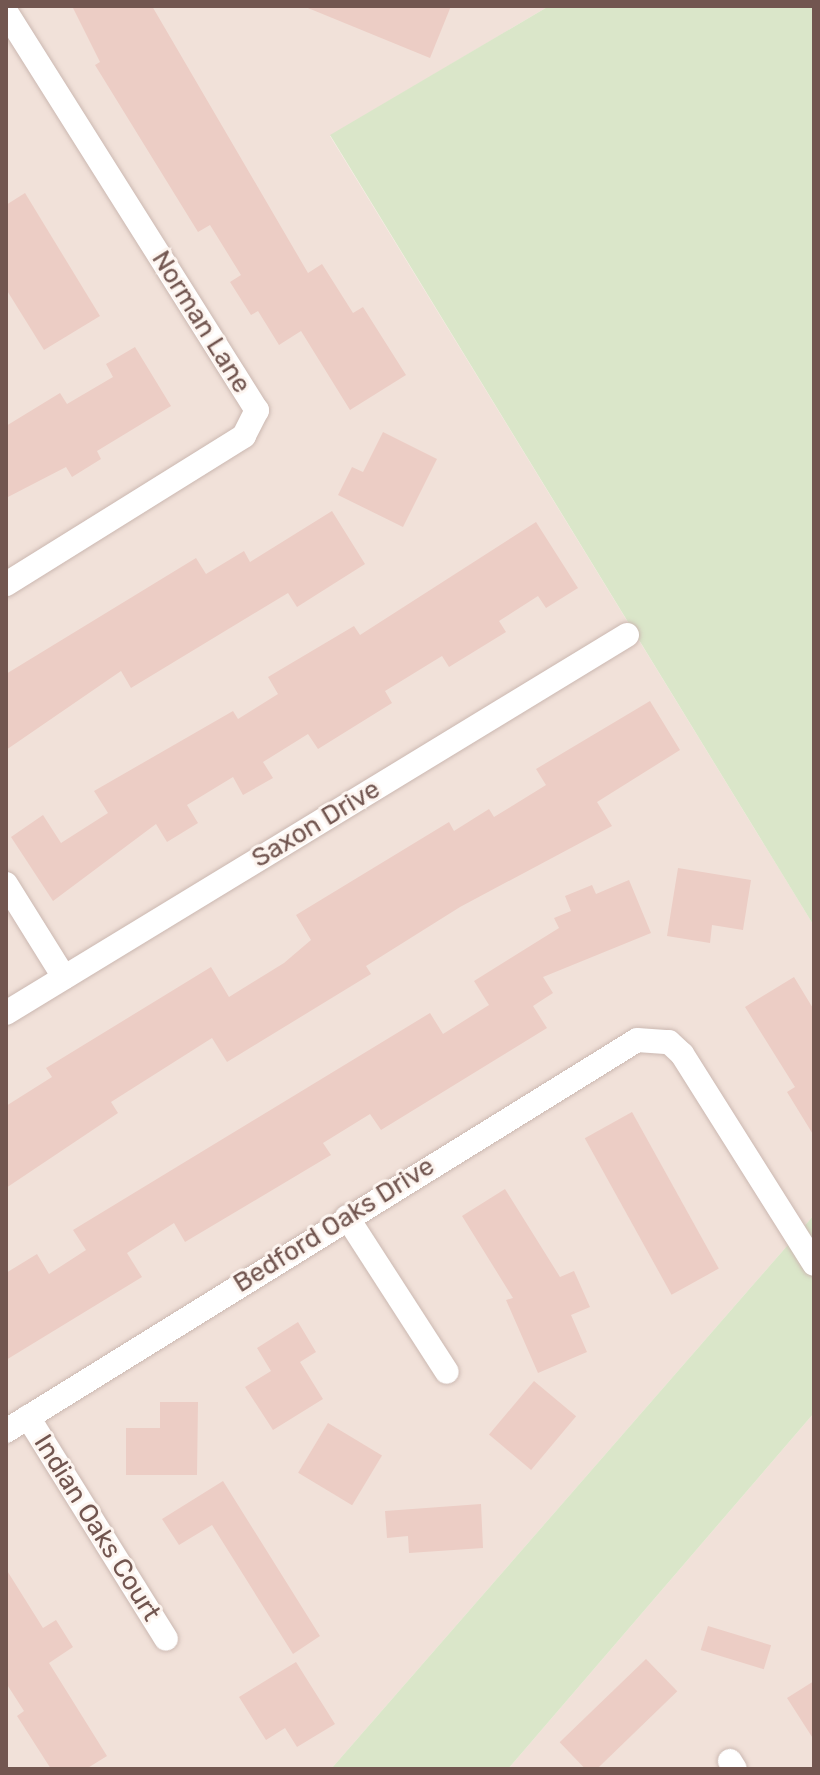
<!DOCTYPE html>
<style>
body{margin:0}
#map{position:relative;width:820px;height:1775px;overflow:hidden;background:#faf1ea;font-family:Rubik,sans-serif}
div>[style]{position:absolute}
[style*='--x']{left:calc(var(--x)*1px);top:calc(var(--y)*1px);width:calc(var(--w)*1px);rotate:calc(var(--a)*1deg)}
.residential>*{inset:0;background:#f1e1d9}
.green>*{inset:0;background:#dae6c9}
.building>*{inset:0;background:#eccdc5;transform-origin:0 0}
.roads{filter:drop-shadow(0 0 2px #cbb8b1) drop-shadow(0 0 2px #cbb8b1)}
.minor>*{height:24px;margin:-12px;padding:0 12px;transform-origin:12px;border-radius:12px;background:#fff}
span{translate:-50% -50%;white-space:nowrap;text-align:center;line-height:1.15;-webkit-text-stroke:6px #fdf5f0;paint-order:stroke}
.street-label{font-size:26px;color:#725650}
.frame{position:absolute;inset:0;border:8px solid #725650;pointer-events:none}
</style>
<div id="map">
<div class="residential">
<div style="clip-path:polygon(6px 6px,549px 6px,330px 136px,814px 926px,814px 1215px,331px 1769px,6px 1769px)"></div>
<div style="clip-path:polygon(814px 1413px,814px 1769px,508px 1769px)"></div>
</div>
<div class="green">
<div style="clip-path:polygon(549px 6px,814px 6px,814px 926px,330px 135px)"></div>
<div style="clip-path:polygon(814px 1215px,814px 1413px,508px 1769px,331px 1769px)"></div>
</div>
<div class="building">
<div style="clip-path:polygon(72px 6px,152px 6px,308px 273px,322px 264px,353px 313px,363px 307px,406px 375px,350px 410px,301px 331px,279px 345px,258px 311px,251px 315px,230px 282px,241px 275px,210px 225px,198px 232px,95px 65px,100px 62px)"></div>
<div style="clip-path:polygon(303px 6px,451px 6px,430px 58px)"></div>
<div style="clip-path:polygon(25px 193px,100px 316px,44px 350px,6px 289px,6px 205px)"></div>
<div style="clip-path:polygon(135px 347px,171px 406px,97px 451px,101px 459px,72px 477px,66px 467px,6px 498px,6px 426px,60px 393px,67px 404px,113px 377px,106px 364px)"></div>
<div style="clip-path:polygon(383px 432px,437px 459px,403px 527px,338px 495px,352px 467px,363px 472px)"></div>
<div style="clip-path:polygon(332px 511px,365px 564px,297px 607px,288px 593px,131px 688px,121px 671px,6px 750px,6px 674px,196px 558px,206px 574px,244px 551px,250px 562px)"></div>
<div style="clip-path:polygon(536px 522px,578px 588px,546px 608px,538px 596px,499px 621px,506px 632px,449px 667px,442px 656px,385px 691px,392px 703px,318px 749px,308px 734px,263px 762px,273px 778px,243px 795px,233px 777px,187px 805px,198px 823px,167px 842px,156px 824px,53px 901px,11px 837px,43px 815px,61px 843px,108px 813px,94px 791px,233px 711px,238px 719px,278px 694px,268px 677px,354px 626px,360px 635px)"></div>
<div style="clip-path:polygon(650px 701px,680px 750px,597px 802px,612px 826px,460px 907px,366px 966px,371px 974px,227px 1062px,212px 1038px,111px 1102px,118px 1113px,6px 1188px,6px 1106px,52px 1077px,46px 1068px,211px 967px,229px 997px,284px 963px,311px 940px,296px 915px,449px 822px,454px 831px,489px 809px,494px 817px,546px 785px,536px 769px)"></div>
<div style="clip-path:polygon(678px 868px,751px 880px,743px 930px,712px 925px,710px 943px,667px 936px)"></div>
<div style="clip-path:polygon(629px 880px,651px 933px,543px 977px,553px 993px,533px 1006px,547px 1028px,381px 1130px,370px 1114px,323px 1143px,331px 1155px,185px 1242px,174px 1223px,127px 1253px,142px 1277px,6px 1360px,6px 1273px,37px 1254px,49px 1274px,86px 1250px,73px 1230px,430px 1013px,443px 1034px,489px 1005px,474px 981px,559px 928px,554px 918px,571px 911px,565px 896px,592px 885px,596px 894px)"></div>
<div style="clip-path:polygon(794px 977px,814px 1010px,814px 1136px,787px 1092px,795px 1087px,745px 1007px)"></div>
<div style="left:632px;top:1112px;width:179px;height:54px;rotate:61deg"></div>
<div style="clip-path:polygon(505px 1189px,560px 1277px,574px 1271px,590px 1307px,571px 1315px,587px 1352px,538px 1373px,506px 1300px,513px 1298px,462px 1216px)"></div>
<div style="clip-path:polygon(298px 1322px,316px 1352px,300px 1362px,323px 1399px,273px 1430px,245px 1387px,271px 1371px,257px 1348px)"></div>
<div style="left:534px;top:1381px;width:55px;height:70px;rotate:40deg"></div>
<div style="clip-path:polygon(160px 1402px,198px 1402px,197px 1475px,126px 1475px,126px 1428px,160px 1428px)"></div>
<div style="left:328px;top:1423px;width:63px;height:58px;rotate:31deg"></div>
<div style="clip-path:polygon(223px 1481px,320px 1636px,293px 1654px,212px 1525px,179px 1545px,162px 1519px)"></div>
<div style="clip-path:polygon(481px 1504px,483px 1548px,409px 1553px,408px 1536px,387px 1538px,385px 1511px)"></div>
<div style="clip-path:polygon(6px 1569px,43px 1628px,56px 1620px,73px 1647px,49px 1663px,107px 1756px,86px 1769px,51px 1769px,17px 1716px,24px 1711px,6px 1683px)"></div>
<div style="left:708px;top:1626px;width:66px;height:25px;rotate:17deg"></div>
<div style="left:646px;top:1659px;width:45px;height:120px;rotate:46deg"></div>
<div style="clip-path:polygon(296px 1662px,335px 1724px,297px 1747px,285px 1728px,266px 1740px,239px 1697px)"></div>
<div style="clip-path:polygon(814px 1681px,814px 1740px,787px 1698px)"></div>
</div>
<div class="roads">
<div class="minor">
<div style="--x:6;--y:12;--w:471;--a:57.8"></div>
<div style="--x:257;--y:410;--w:29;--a:117"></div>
<div style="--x:244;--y:436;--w:280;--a:148.1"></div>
<div style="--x:6;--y:884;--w:110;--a:58.1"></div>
<div style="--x:6;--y:1013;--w:727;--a:-31.33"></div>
<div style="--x:347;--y:1217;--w:184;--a:57.2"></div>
<div style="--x:28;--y:1417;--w:261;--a:58.1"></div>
<div style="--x:6;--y:1431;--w:742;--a:-31.78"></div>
<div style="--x:637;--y:1040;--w:32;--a:4"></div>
<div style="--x:669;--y:1042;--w:18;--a:43"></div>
<div style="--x:682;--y:1054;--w:248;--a:57.8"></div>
<div style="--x:730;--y:1761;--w:9;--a:58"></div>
</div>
</div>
<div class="street-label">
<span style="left:201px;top:322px;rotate:58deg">Norman Lane</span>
<span style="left:316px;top:824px;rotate:-31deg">Saxon Drive</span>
<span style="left:334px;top:1225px;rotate:-32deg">Bedford Oaks Drive</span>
<span style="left:97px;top:1528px;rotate:58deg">Indian Oaks Court</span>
</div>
<div class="frame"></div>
</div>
